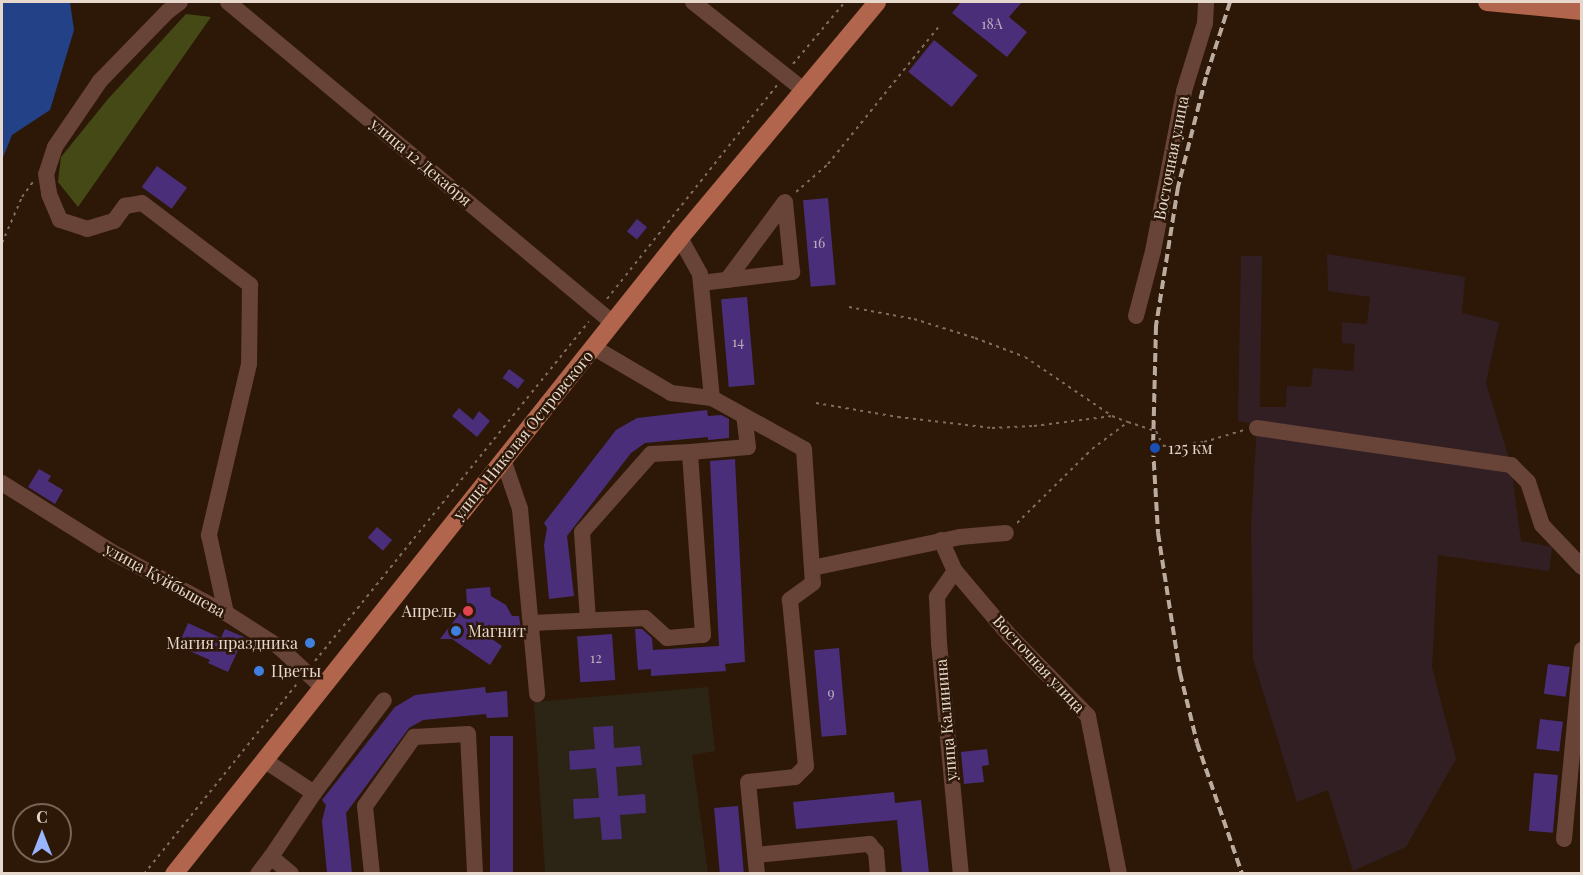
<!DOCTYPE html>
<meta charset="utf-8">
<style>
body{margin:0}
#map{position:relative;width:1583px;height:875px;overflow:hidden;background:#2d1808;font-family:"Playfair Display",serif}
div>[style]{position:absolute}
[style*='--x']{left:calc(var(--x)*1px);top:calc(var(--y)*1px);width:calc(var(--w)*1px);rotate:calc(var(--a)*1deg)}
.industrial>*{inset:0;background:#321f23}
.education>*{inset:0;background:#2c2414}
.green>*{inset:0;background:#454916}
.water>*{inset:0;background:#224187}
.building>*{inset:0;background:#4a2e7a;transform-origin:0 0}
.path>*{height:2px;margin-top:-1px;transform-origin:0;background:repeating-linear-gradient(90deg,#7e6c5e 0 3px,transparent 0 7.5px)}
.minor>*{height:16px;margin:-8px;padding:0 8px;transform-origin:8px;border-radius:8px;background:#684337}
.major>*{height:18px;margin:-9px;padding:0 9px;transform-origin:9px;border-radius:9px;background:#b1654d}
.rail>*{height:4px;margin-top:-2px;transform-origin:0;background:repeating-linear-gradient(90deg,#bbab9f 0 9px,transparent 0 13.5px)}
.dots>*{width:16px;height:16px;translate:-50% -50%;box-sizing:border-box;border:3px solid #2d1808;border-radius:50%}
span{translate:-50% -50%;white-space:nowrap;text-align:center;line-height:1.15;-webkit-text-stroke:5px #2d1808;paint-order:stroke}
.number-label{font-size:14px;color:#bfaeb8}
.number-label span{-webkit-text-stroke-width:0}
.street-label{font-size:16px;color:#e6d8cd}
.poi-label{font-size:16px;color:#e6d8cd}
.left{translate:0 -50%;text-align:left}
.right{translate:-100% -50%;text-align:right}
.frame{position:absolute;inset:0;border:3px solid #e6d8cd;pointer-events:none}
.north{position:absolute;left:12px;top:803px;width:60px;height:60px;box-sizing:border-box;background:#2d1808;border:2px solid #776557;border-radius:50%;rotate:0deg;font-size:16px;font-weight:700;line-height:24px;text-align:center;color:#e6d8cd}
.north::after{content:'';display:block;margin:auto;width:21px;height:27px;background:#98b5fd;clip-path:polygon(50% 0,100% 100%,50% 72%,0 100%)}
</style>
<div id="map">
<div class="industrial">
<div style="clip-path:polygon(1327px 254px,1465px 277px,1462px 313px,1499px 322px,1486px 383px,1511px 465px,1521px 541px,1552px 547px,1549px 571px,1438px 555px,1432px 667px,1456px 759px,1406px 847px,1353px 871px,1328px 790px,1297px 802px,1253px 659px,1251px 527px,1257px 424px,1238px 421px,1241px 256px,1262px 256px,1260px 407px,1286px 407px,1287px 386px,1311px 387px,1313px 368px,1353px 371px,1355px 344px,1342px 343px,1342px 322px,1367px 324px,1370px 297px,1328px 291px)"></div>
</div>
<div class="education">
<div style="clip-path:polygon(708px 687px,715px 751px,692px 755px,708px 873px,545px 873px,534px 702px)"></div>
</div>
<div class="green">
<div style="clip-path:polygon(186px 14px,211px 17px,78px 207px,58px 182px,61px 157px,108px 99px)"></div>
</div>
<div class="water">
<div style="clip-path:polygon(2px 2px,70px 2px,74px 30px,50px 110px,12px 135px,2px 160px)"></div>
</div>
<div class="building">
<div style="clip-path:polygon(961px 2px,1022px 2px,1009px 17px,1027px 32px,1007px 57px,952px 13px)"></div>
<div style="left:934px;top:40px;width:56px;height:41px;rotate:39deg"></div>
<div style="left:157px;top:166px;width:37px;height:26px;rotate:36deg"></div>
<div style="left:828px;top:198px;width:87px;height:25px;rotate:85deg"></div>
<div style="left:637px;top:219px;width:13px;height:16px;rotate:39deg"></div>
<div style="left:747px;top:297px;width:88px;height:26px;rotate:85deg"></div>
<div style="left:509px;top:369px;width:19px;height:11px;rotate:36deg"></div>
<div style="clip-path:polygon(459px 408px,473px 420px,479px 411px,490px 421px,477px 437px,452px 416px)"></div>
<div style="clip-path:polygon(707px 410px,708px 416px,721px 415px,729px 419px,729px 438px,708px 440px,708px 437px,645px 443px,631px 453px,567px 536px,574px 596px,549px 599px,544px 545px,547px 528px,544px 523px,616px 430px,637px 418px)"></div>
<div style="clip-path:polygon(735px 459px,745px 662px,725px 664px,726px 671px,651px 676px,651px 669px,638px 670px,635px 629px,642px 629px,652px 638px,653px 650px,719px 646px,710px 461px)"></div>
<div style="clip-path:polygon(39px 469px,51px 476px,48px 481px,63px 490px,55px 504px,28px 487px)"></div>
<div style="left:377px;top:527px;width:20px;height:14px;rotate:41deg"></div>
<div style="clip-path:polygon(490px 587px,491px 596px,506px 605px,512px 616px,519px 616px,521px 630px,479px 630px,502px 646px,490px 665px,452px 639px,440px 639px,467px 604px,466px 589px)"></div>
<div style="clip-path:polygon(188px 623px,221px 638px,225px 629px,244px 637px,228px 672px,208px 663px,210px 660px,178px 646px)"></div>
<div style="left:612px;top:634px;width:46px;height:35px;rotate:86deg"></div>
<div style="left:839px;top:648px;width:87px;height:25px;rotate:85deg"></div>
<div style="left:1548px;top:664px;width:22px;height:30px;rotate:8deg"></div>
<div style="clip-path:polygon(485px 687px,486px 693px,507px 691px,508px 717px,487px 718px,486px 714px,423px 720px,409px 728px,346px 813px,352px 873px,327px 873px,322px 821px,326px 805px,322px 800px,395px 707px,415px 695px)"></div>
<div style="left:1540px;top:719px;width:23px;height:30px;rotate:7deg"></div>
<div style="clip-path:polygon(613px 726px,614px 748px,640px 746px,642px 765px,616px 767px,618px 796px,645px 794px,646px 813px,620px 815px,622px 839px,602px 840px,600px 817px,574px 819px,573px 799px,599px 798px,596px 768px,570px 770px,569px 751px,595px 749px,593px 727px)"></div>
<div style="left:490px;top:736px;width:23px;height:137px"></div>
<div style="clip-path:polygon(987px 749px,989px 765px,982px 766px,984px 782px,964px 784px,961px 752px)"></div>
<div style="left:1534px;top:773px;width:24px;height:58px;rotate:5deg"></div>
<div style="clip-path:polygon(894px 792px,895px 803px,921px 800px,929px 873px,902px 873px,897px 820px,796px 829px,793px 802px)"></div>
<div style="left:738px;top:806px;width:67px;height:24px;rotate:85deg"></div>
</div>
<div class="path">
<div style="--x:793;--y:64;--w:81;--a:-50"></div>
<div style="--x:796;--y:192;--w:43;--a:-41.2"></div>
<div style="--x:828;--y:164;--w:179;--a:-51.1"></div>
<div style="--x:2;--y:243;--w:50;--a:-66.5"></div>
<div style="--x:22;--y:197;--w:19;--a:-54"></div>
<div style="--x:607;--y:299;--w:273;--a:-51.5"></div>
<div style="--x:849;--y:307;--w:66;--a:10.5"></div>
<div style="--x:914;--y:319;--w:64;--a:17.3"></div>
<div style="--x:975;--y:338;--w:53;--a:20.8"></div>
<div style="--x:1025;--y:357;--w:105;--a:34.1"></div>
<div style="--x:816;--y:403;--w:83;--a:9.7"></div>
<div style="--x:898;--y:417;--w:95;--a:6.7"></div>
<div style="--x:992;--y:428;--w:42;--a:-2.7"></div>
<div style="--x:1034;--y:426;--w:79;--a:-7.3"></div>
<div style="--x:1112;--y:416;--w:17;--a:21"></div>
<div style="--x:1017;--y:523;--w:105;--a:-44.6"></div>
<div style="--x:1092;--y:449;--w:45;--a:-36.9"></div>
<div style="--x:1128;--y:422;--w:29;--a:18"></div>
<div style="--x:1156;--y:431;--w:17;--a:65"></div>
<div style="--x:1163;--y:446;--w:41;--a:-5.6"></div>
<div style="--x:1204;--y:442;--w:42;--a:-16.7"></div>
<div style="--x:315;--y:661;--w:436;--a:-51.1"></div>
<div style="--x:144;--y:874;--w:244;--a:-51.2"></div>
</div>
<div class="minor">
<div style="--x:180;--y:2;--w:15;--a:143"></div>
<div style="--x:168;--y:11;--w:98;--a:134.2"></div>
<div style="--x:100;--y:81;--w:80;--a:124.3"></div>
<div style="--x:55;--y:147;--w:28;--a:108"></div>
<div style="--x:46;--y:174;--w:20;--a:81"></div>
<div style="--x:49;--y:194;--w:28;--a:67"></div>
<div style="--x:60;--y:220;--w:28;--a:18"></div>
<div style="--x:87;--y:229;--w:28;--a:-17"></div>
<div style="--x:114;--y:221;--w:19;--a:-54"></div>
<div style="--x:125;--y:206;--w:17;--a:-10"></div>
<div style="--x:142;--y:203;--w:136;--a:37.2"></div>
<div style="--x:250;--y:285;--w:79;--a:90.7"></div>
<div style="--x:249;--y:364;--w:176;--a:103.2"></div>
<div style="--x:209;--y:535;--w:80;--a:77.7"></div>
<div style="--x:228;--y:2;--w:501;--a:39.82"></div>
<div style="--x:693;--y:2;--w:143;--a:38.5"></div>
<div style="--x:680;--y:238;--w:41;--a:60.9"></div>
<div style="--x:700;--y:274;--w:125;--a:84.5"></div>
<div style="--x:712;--y:398;--w:105;--a:29"></div>
<div style="--x:804;--y:449;--w:134;--a:86.2"></div>
<div style="--x:813;--y:583;--w:29;--a:144"></div>
<div style="--x:790;--y:600;--w:167;--a:84.5"></div>
<div style="--x:806;--y:766;--w:16;--a:135"></div>
<div style="--x:795;--y:777;--w:47;--a:173.9"></div>
<div style="--x:748;--y:782;--w:92;--a:84.4"></div>
<div style="--x:727;--y:280;--w:97;--a:-53.4"></div>
<div style="--x:701;--y:283;--w:92;--a:-6.9"></div>
<div style="--x:792;--y:272;--w:70;--a:-95.7"></div>
<div style="--x:1136;--y:316;--w:67;--a:-75.3"></div>
<div style="--x:1153;--y:251;--w:163;--a:-79"></div>
<div style="--x:1184;--y:91;--w:71;--a:-72.8"></div>
<div style="--x:1205;--y:23;--w:21;--a:-87"></div>
<div style="--x:593;--y:347;--w:91;--a:30.5"></div>
<div style="--x:671;--y:393;--w:41;--a:7"></div>
<div style="--x:1257;--y:428;--w:257;--a:8.3"></div>
<div style="--x:1511;--y:465;--w:24;--a:45"></div>
<div style="--x:1528;--y:482;--w:45;--a:72"></div>
<div style="--x:1542;--y:525;--w:58;--a:46.4"></div>
<div style="--x:503;--y:459;--w:53;--a:71.2"></div>
<div style="--x:520;--y:509;--w:186;--a:84.7"></div>
<div style="--x:2;--y:483;--w:130;--a:32.1"></div>
<div style="--x:112;--y:552;--w:129;--a:28.2"></div>
<div style="--x:226;--y:613;--w:63;--a:32.7"></div>
<div style="--x:279;--y:647;--w:59;--a:42.9"></div>
<div style="--x:941;--y:540;--w:34;--a:66"></div>
<div style="--x:955;--y:571;--w:84;--a:49.8"></div>
<div style="--x:1009;--y:635;--w:113;--a:45.7"></div>
<div style="--x:1088;--y:716;--w:161;--a:78.9"></div>
<div style="--x:812;--y:568;--w:151;--a:-11.8"></div>
<div style="--x:960;--y:537;--w:46;--a:-5"></div>
<div style="--x:955;--y:571;--w:32;--a:125"></div>
<div style="--x:937;--y:597;--w:46;--a:87.5"></div>
<div style="--x:939;--y:643;--w:232;--a:84.6"></div>
<div style="--x:588;--y:620;--w:88;--a:-93.9"></div>
<div style="--x:582;--y:532;--w:104;--a:-48.5"></div>
<div style="--x:651;--y:454;--w:39;--a:-3"></div>
<div style="--x:531;--y:623;--w:114;--a:-2.5"></div>
<div style="--x:645;--y:618;--w:30;--a:42"></div>
<div style="--x:667;--y:638;--w:36;--a:-5"></div>
<div style="--x:703;--y:635;--w:183;--a:-94.1"></div>
<div style="--x:690;--y:452;--w:58;--a:-4.9"></div>
<div style="--x:748;--y:447;--w:31;--a:-97"></div>
<div style="--x:264;--y:760;--w:60;--a:33.4"></div>
<div style="--x:314;--y:793;--w:77;--a:123.9"></div>
<div style="--x:314;--y:793;--w:116;--a:-53"></div>
<div style="--x:1564;--y:839;--w:190;--a:-84.6"></div>
<div style="--x:756;--y:855;--w:114;--a:-5.6"></div>
<div style="--x:869;--y:844;--w:11;--a:49"></div>
<div style="--x:876;--y:852;--w:22;--a:85"></div>
<div style="--x:258;--y:874;--w:21;--a:-53"></div>
<div style="--x:271;--y:857;--w:26;--a:40"></div>
<div style="--x:372;--y:874;--w:68;--a:-95.9"></div>
<div style="--x:365;--y:806;--w:85;--a:-54.6"></div>
<div style="--x:414;--y:737;--w:54;--a:-3.2"></div>
<div style="--x:468;--y:734;--w:140;--a:87.1"></div>
</div>
<div class="major">
<div style="--x:1487;--y:2;--w:95;--a:5.4"></div>
<div style="--x:174;--y:874;--w:813;--a:-51.49"></div>
<div style="--x:680;--y:238;--w:307;--a:-50.1"></div>
</div>
<div class="rail">
<div style="--x:1230;--y:2;--w:79;--a:107.7"></div>
<div style="--x:1206;--y:77;--w:114;--a:104.3"></div>
<div style="--x:1178;--y:187;--w:141;--a:99"></div>
<div style="--x:1156;--y:326;--w:122;--a:91.4"></div>
<div style="--x:1153;--y:448;--w:85;--a:86.6"></div>
<div style="--x:1158;--y:533;--w:142;--a:81.1"></div>
<div style="--x:1180;--y:673;--w:72;--a:76.3"></div>
<div style="--x:1197;--y:743;--w:139;--a:71"></div>
</div>
<div class="dots">
<div style="left:1155px;top:448px;background:#1a4fb4"></div>
<div style="left:468px;top:611px;background:#e0444e"></div>
<div style="left:456px;top:631px;background:#3f7fe0"></div>
<div style="left:310px;top:643px;background:#3f7fe0"></div>
<div style="left:259px;top:671px;background:#3f7fe0"></div>
</div>
<div class="number-label">
<span style="left:992px;top:24px">18А</span>
<span style="left:819px;top:243px">16</span>
<span style="left:738px;top:342px">14</span>
<span style="left:596px;top:658px">12</span>
<span style="left:831px;top:693px">9</span>
</div>
<div class="street-label">
<span style="left:1171px;top:158px;rotate:-79deg">Восточная улица</span>
<span style="left:421px;top:162px;rotate:40deg">улица 12 Декабря</span>
<span style="left:523px;top:435px;rotate:-51deg">улица Николая Островского</span>
<span style="left:165px;top:580px;rotate:29deg">улица Куйбышева</span>
<span style="left:1039px;top:664px;rotate:47deg">Восточная улица</span>
<span style="left:946px;top:720px;rotate:-95deg">улица Калинина</span>
</div>
<div class="poi-label">
<span class="left" style="left:1168px;top:448px">125 км</span>
<span class="right" style="left:456px;top:611px">Апрель</span>
<span class="left" style="left:468px;top:631px">Магнит</span>
<span class="right" style="left:298px;top:643px">Магия праздника</span>
<span class="left" style="left:271px;top:671px">Цветы</span>
</div>
<div class="frame"></div>
<div class="north">С</div>
</div>
